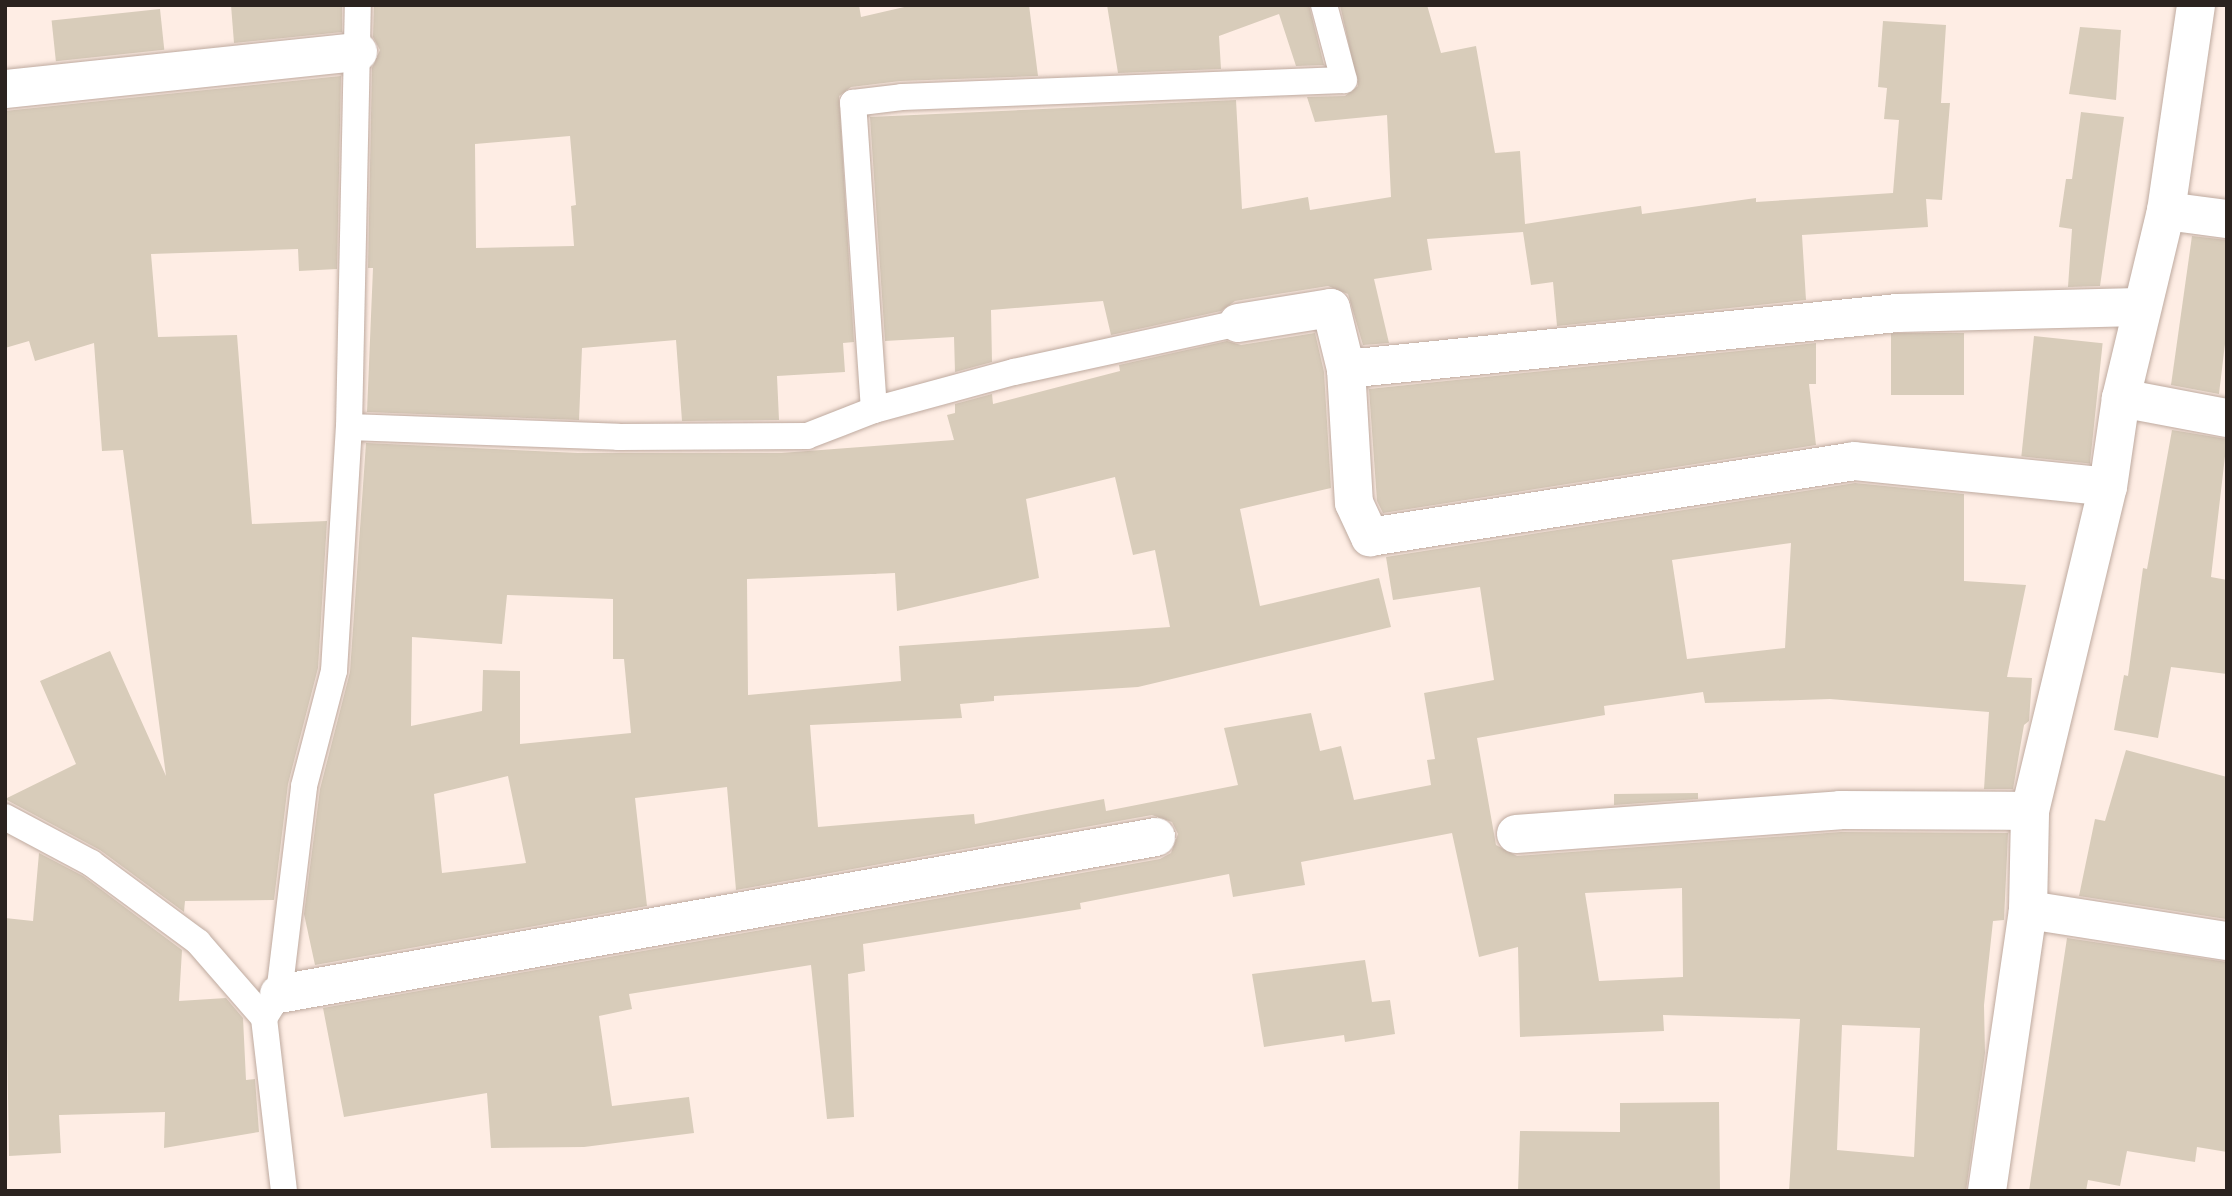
<!DOCTYPE html>
<style>
body{margin:0}
#map{position:relative;width:2232px;height:1196px;overflow:hidden;background:#feede4;font-family:"Alegreya Sans",sans-serif}
div>[style]{position:absolute}
.building>*{inset:0;background:#d8ccba;transform-origin:0 0}
.roads{filter:drop-shadow(0 0 2px #beaa9f) drop-shadow(0 0 2px #beaa9f)}
.lane>*{height:26px;margin:-13px;padding:0 13px;transform-origin:13px;border-radius:13px;background:#fff}
.street>*{height:38px;margin:-19px;padding:0 19px;transform-origin:19px;border-radius:19px;background:#fff}
span{translate:-50% -50%;white-space:nowrap;text-align:center;line-height:1.15;-webkit-text-stroke:7px #fff;paint-order:stroke}
.frame{position:absolute;inset:0;border:7px solid #2b231f;pointer-events:none}
</style>
<div id="map">
<div class="building">
<div style="clip-path:polygon(231px 5px,342px 5px,342px 32px,234px 43px)"></div>
<div style="clip-path:polygon(evenodd,374px 5px,859px 5px,861px 17px,913px 5px,1029px 5px,1038px 76px,900px 81px,851px 87px,839px 96px,854px 342px,843px 343px,845px 372px,777px 376px,779px 420px,682px 421px,676px 340px,582px 348px,579px 420px,367px 412px,373px 268px,368px 268px,372px 68px,380px 50px,373px 37px,374px 5px,570px 136px,576px 205px,571px 206px,574px 246px,476px 248px,475px 144px,570px 136px)"></div>
<div style="clip-path:polygon(1107px 5px,1309px 5px,1324px 65px,1296px 66px,1279px 14px,1219px 36px,1221px 69px,1118px 73px)"></div>
<div style="clip-path:polygon(1340px 5px,1427px 5px,1441px 53px,1476px 46px,1495px 153px,1520px 151px,1525px 224px,1641px 206px,1642px 214px,1756px 198px,1756px 202px,1893px 193px,1899px 120px,1884px 119px,1887px 88px,1878px 87px,1883px 21px,1946px 25px,1941px 103px,1950px 103px,1942px 200px,1926px 199px,1928px 227px,1802px 235px,1806px 300px,1557px 326px,1553px 282px,1531px 285px,1523px 232px,1427px 239px,1432px 270px,1374px 279px,1389px 343px,1363px 345px,1348px 294px,1328px 286px,1235px 301px,1221px 311px,1111px 335px,1103px 301px,991px 310px,992px 362px,955px 372px,954px 337px,885px 341px,870px 117px,1236px 100px,1242px 209px,1308px 197px,1310px 210px,1391px 197px,1387px 115px,1315px 122px,1307px 97px,1345px 96px,1358px 86px)"></div>
<div style="left:160px;top:9px;width:41px;height:109px;rotate:84deg"></div>
<div style="clip-path:polygon(2080px 27px,2121px 30px,2116px 100px,2069px 94px)"></div>
<div style="clip-path:polygon(341px 76px,337px 269px,299px 271px,298px 249px,151px 254px,158px 337px,237px 335px,252px 524px,327px 521px,318px 668px,288px 784px,274px 900px,185px 901px,184px 912px,100px 850px,5px 799px,76px 764px,40px 681px,110px 651px,166px 776px,123px 450px,102px 451px,94px 343px,35px 361px,29px 341px,5px 348px,5px 111px)"></div>
<div style="clip-path:polygon(2081px 112px,2124px 117px,2100px 286px,2068px 287px,2072px 229px,2059px 227px,2066px 179px,2072px 179px)"></div>
<div style="clip-path:polygon(2192px 236px,2227px 240px,2227px 327px,2219px 394px,2171px 385px)"></div>
<div style="clip-path:polygon(evenodd,1315px 333px,1324px 372px,1331px 488px,1240px 509px,1260px 606px,1379px 578px,1391px 627px,1138px 687px,994px 696px,994px 701px,960px 704px,962px 718px,810px 725px,818px 827px,974px 814px,975px 824px,1104px 799px,1106px 811px,1238px 785px,1224px 728px,1311px 713px,1320px 751px,1341px 746px,1354px 800px,1431px 785px,1427px 760px,1435px 759px,1424px 693px,1494px 680px,1480px 587px,1393px 600px,1386px 557px,1855px 483px,1964px 494px,1964px 581px,2026px 585px,2007px 677px,2032px 678px,2029px 721px,2024px 725px,2013px 789px,1984px 789px,1989px 712px,1830px 699px,1705px 703px,1703px 692px,1604px 706px,1605px 715px,1477px 738px,1496px 845px,1517px 856px,1841px 832px,2008px 833px,2004px 920px,1993px 921px,1984px 1005px,1985px 1053px,1966px 1191px,1789px 1191px,1800px 1019px,1663px 1015px,1664px 1031px,1520px 1037px,1518px 947px,1479px 957px,1452px 833px,1301px 862px,1305px 885px,1233px 897px,1229px 874px,1080px 903px,1081px 909px,863px 944px,865px 971px,848px 974px,854px 1117px,827px 1119px,811px 965px,629px 994px,632px 1009px,599px 1016px,612px 1106px,689px 1097px,694px 1133px,584px 1147px,491px 1148px,487px 1093px,344px 1117px,323px 1008px,1160px 859px,1171px 853px,1178px 834px,1172px 822px,1152px 815px,736px 890px,727px 787px,635px 798px,647px 906px,315px 965px,304px 914px,320px 789px,350px 672px,366px 443px,578px 453px,781px 453px,954px 440px,947px 415px,955px 413px,955px 404px,992px 394px,993px 404px,1120px 371px,1119px 365px,1227px 341px,1241px 345px,1315px 333px,1115px 477px,1133px 555px,1155px 550px,1170px 627px,899px 646px,901px 681px,748px 695px,747px 579px,895px 573px,897px 611px,1039px 578px,1026px 499px,1115px 477px,1315px 333px,1791px 543px,1785px 648px,1687px 659px,1672px 560px,1791px 543px,1315px 333px,507px 595px,613px 599px,613px 659px,624px 659px,631px 733px,520px 744px,520px 671px,483px 670px,482px 711px,411px 726px,412px 637px,502px 644px,507px 595px,1315px 333px,508px 776px,526px 863px,442px 873px,434px 794px,508px 776px,1315px 333px,1682px 888px,1683px 977px,1599px 981px,1585px 893px,1682px 888px,1315px 333px,1842px 1025px,1920px 1028px,1914px 1157px,1837px 1150px,1842px 1025px)"></div>
<div style="left:1964px;top:333px;width:62px;height:73px;rotate:90deg"></div>
<div style="left:2034px;top:336px;width:69px;height:121px;rotate:6deg"></div>
<div style="clip-path:polygon(1816px 343px,1816px 384px,1809px 384px,1816px 445px,1383px 513px,1377px 501px,1369px 389px)"></div>
<div style="clip-path:polygon(2172px 430px,2227px 439px,2211px 577px,2227px 580px,2227px 674px,2171px 667px,2158px 738px,2114px 730px,2124px 675px,2128px 676px,2143px 568px,2147px 569px)"></div>
<div style="clip-path:polygon(2126px 750px,2227px 777px,2226px 919px,2079px 896px,2095px 819px,2105px 821px)"></div>
<div style="clip-path:polygon(1698px 793px,1698px 799px,1614px 805px,1614px 794px)"></div>
<div style="clip-path:polygon(39px 853px,83px 876px,182px 950px,179px 1001px,226px 998px,243px 1018px,246px 1080px,255px 1079px,259px 1132px,164px 1148px,165px 1112px,59px 1115px,61px 1153px,9px 1156px,5px 918px,33px 921px)"></div>
<div style="clip-path:polygon(2067px 938px,2227px 962px,2227px 1152px,2197px 1147px,2195px 1162px,2127px 1151px,2120px 1186px,2088px 1180px,2086px 1191px,2029px 1191px)"></div>
<div style="clip-path:polygon(1365px 960px,1372px 1002px,1390px 1000px,1395px 1034px,1345px 1042px,1344px 1035px,1264px 1047px,1252px 974px)"></div>
<div style="clip-path:polygon(1719px 1102px,1720px 1191px,1518px 1191px,1520px 1131px,1620px 1132px,1620px 1103px)"></div>
</div>
<div class="roads">
<div class="lane">
<div style="left:874px;top:410px;width:308px;rotate:-93.9deg"></div>
<div style="left:853px;top:103px;width:49px;rotate:-7deg"></div>
<div style="left:902px;top:97px;width:442px;rotate:-2.2deg"></div>
<div style="left:1344px;top:80px;width:78px;rotate:-104.9deg"></div>
<div style="left:349px;top:427px;width:269px;rotate:2.1deg"></div>
<div style="left:618px;top:437px;width:189px;rotate:-0.3deg"></div>
<div style="left:807px;top:436px;width:72px;rotate:-21.2deg"></div>
<div style="left:874px;top:410px;width:145px;rotate:-15.2deg"></div>
<div style="left:1014px;top:372px;width:229px;rotate:-12.3deg"></div>
<div style="left:5px;top:817px;width:98px;rotate:28.1deg"></div>
<div style="left:91px;top:863px;width:133px;rotate:36.4deg"></div>
<div style="left:198px;top:942px;width:101px;rotate:49deg"></div>
<div style="left:284px;top:1191px;width:174px;rotate:-96.6deg"></div>
<div style="left:264px;top:1018px;width:28px;rotate:-58deg"></div>
<div style="left:279px;top:994px;width:209px;rotate:-83.1deg"></div>
<div style="left:304px;top:786px;width:119px;rotate:-75.4deg"></div>
<div style="left:334px;top:671px;width:244px;rotate:-86.5deg"></div>
<div style="left:349px;top:427px;width:422px;rotate:-88.8deg"></div>
</div>
<div class="street">
<div style="left:5px;top:89px;width:355px;rotate:-6deg"></div>
<div style="left:2166px;top:211px;width:62px;rotate:7.5deg"></div>
<div style="left:1238px;top:323px;width:94px;rotate:-9.2deg"></div>
<div style="left:1331px;top:308px;width:63px;rotate:76.2deg"></div>
<div style="left:1346px;top:369px;width:134px;rotate:86.6deg"></div>
<div style="left:1354px;top:503px;width:38px;rotate:65deg"></div>
<div style="left:1370px;top:537px;width:490px;rotate:-8.9deg"></div>
<div style="left:1854px;top:461px;width:255px;rotate:5.8deg"></div>
<div style="left:1346px;top:369px;width:554px;rotate:-5.8deg"></div>
<div style="left:1897px;top:313px;width:243px;rotate:-1.4deg"></div>
<div style="left:2121px;top:398px;width:108px;rotate:10.7deg"></div>
<div style="left:1516px;top:834px;width:325px;rotate:-4.2deg"></div>
<div style="left:1840px;top:810px;width:190px;rotate:0.3deg"></div>
<div style="left:2028px;top:910px;width:201px;rotate:8.9deg"></div>
<div style="left:279px;top:994px;width:891px;rotate:-10.15deg"></div>
<div style="left:1987px;top:1191px;width:284px;rotate:-81.7deg"></div>
<div style="left:2028px;top:910px;width:99px;rotate:-88.8deg"></div>
<div style="left:2030px;top:811px;width:333px;rotate:-76.5deg"></div>
<div style="left:2108px;top:487px;width:90px;rotate:-81.7deg"></div>
<div style="left:2121px;top:398px;width:192px;rotate:-76.5deg"></div>
<div style="left:2166px;top:211px;width:208px;rotate:-81.7deg"></div>
</div>
</div>
<div class="frame"></div>
</div>
